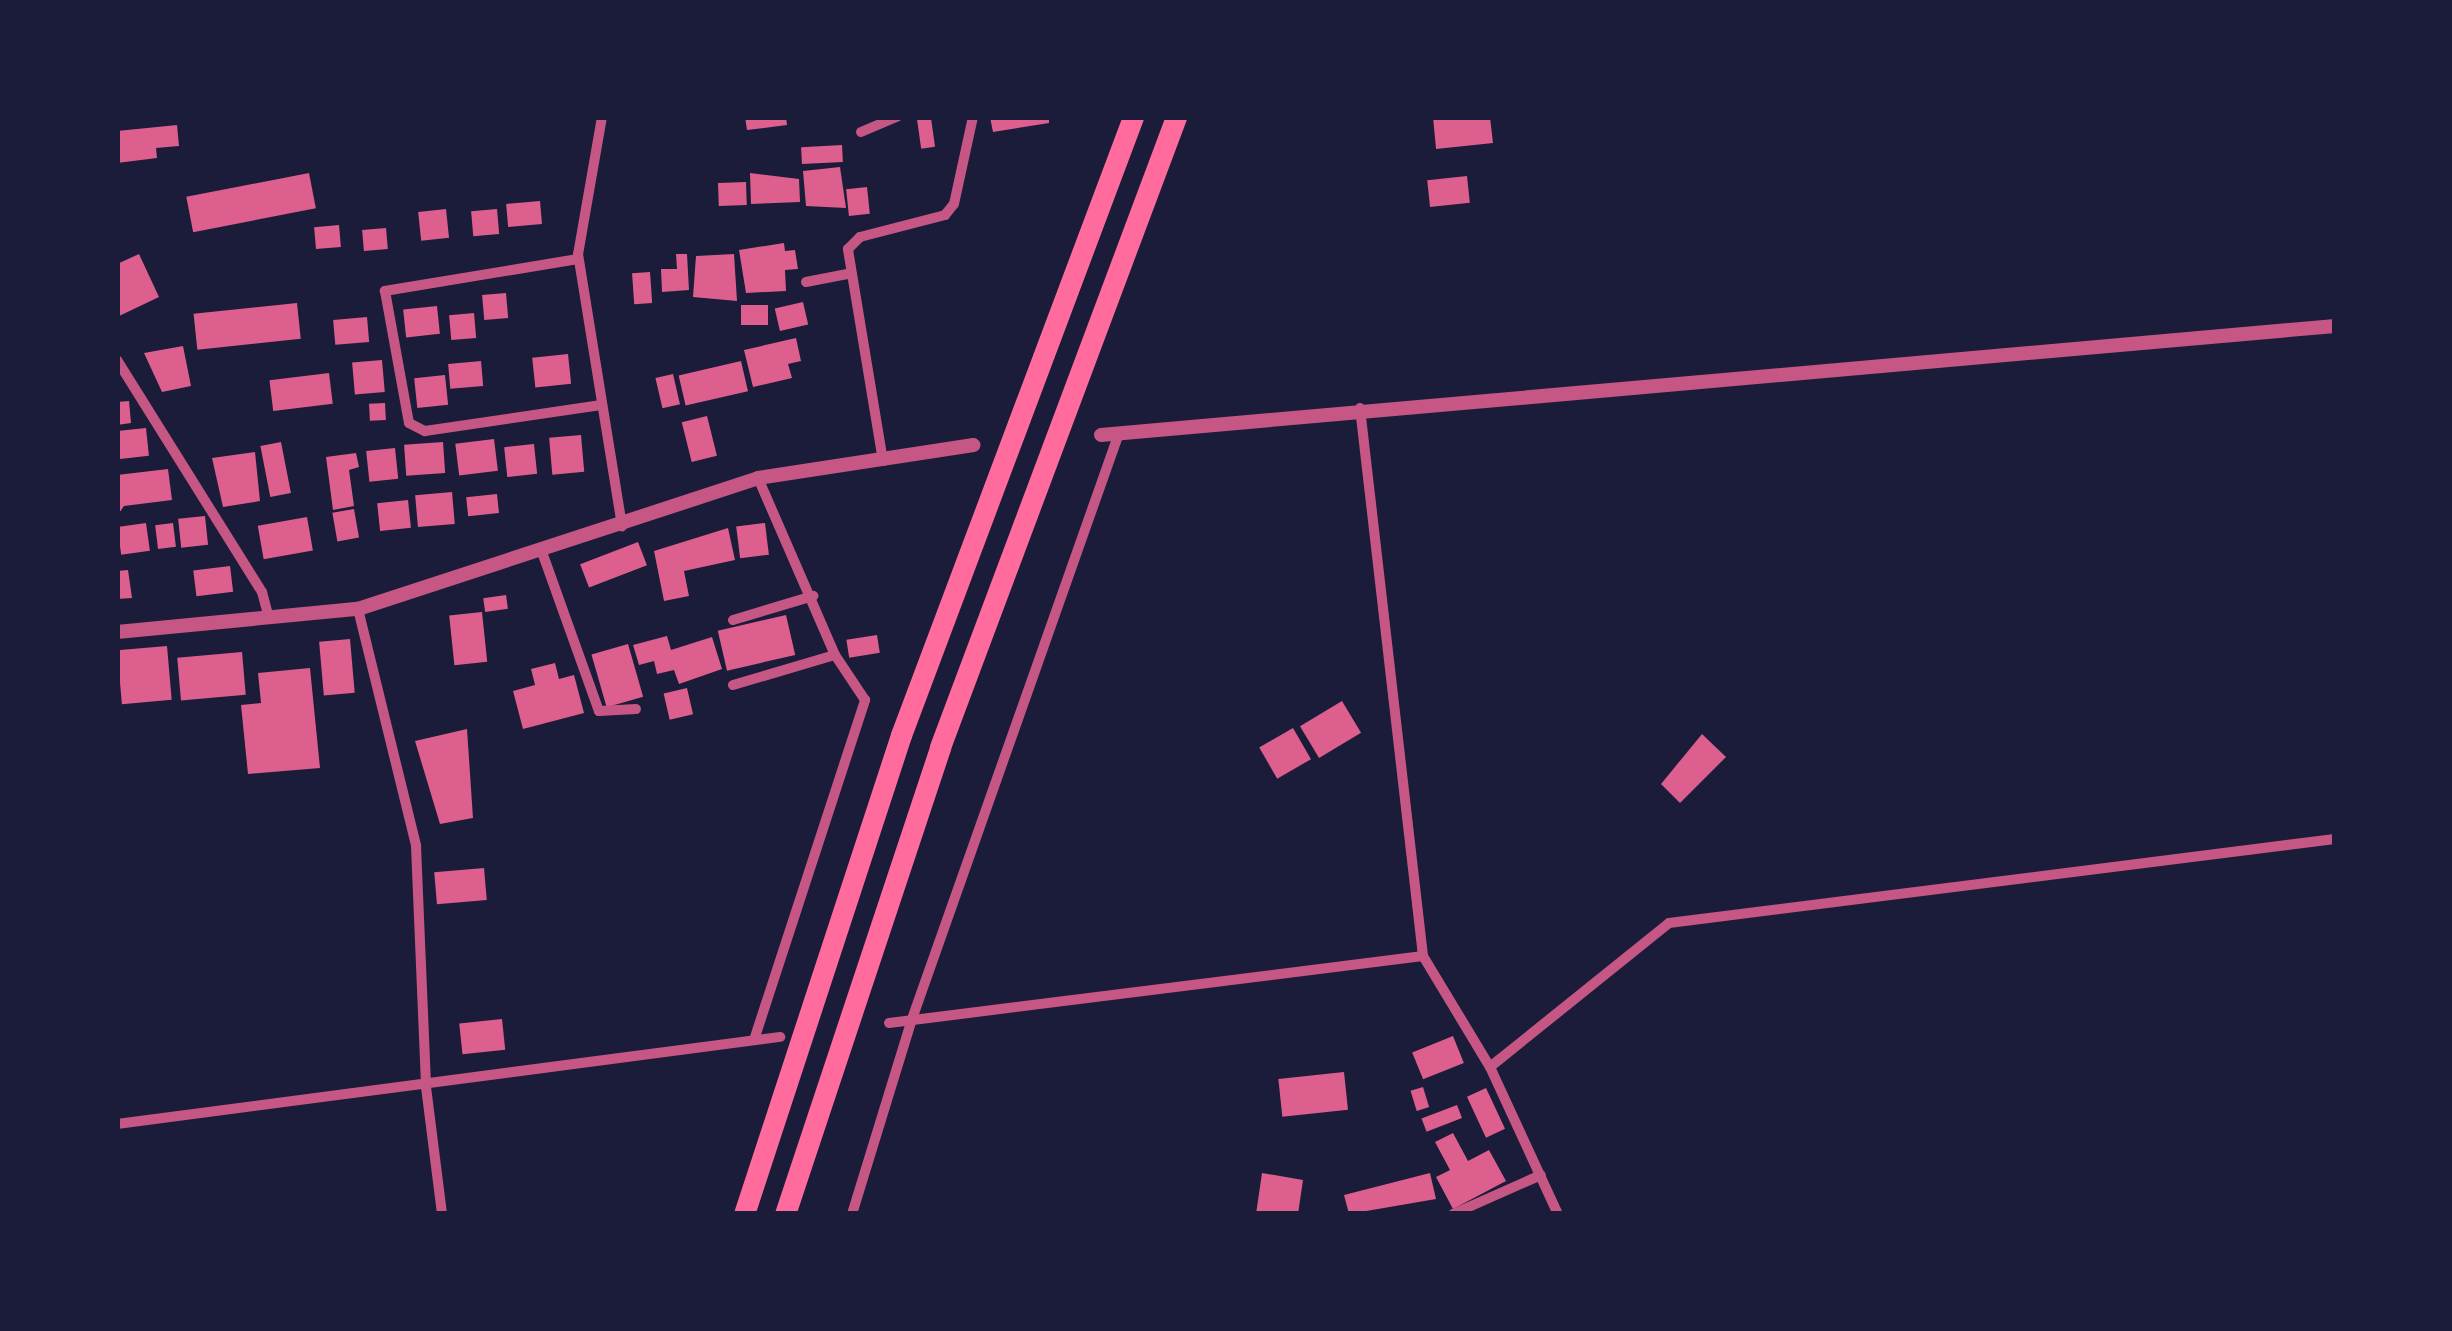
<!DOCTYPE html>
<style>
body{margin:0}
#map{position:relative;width:2452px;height:1331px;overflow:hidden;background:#1b1b3a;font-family:Georgia,serif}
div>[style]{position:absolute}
.building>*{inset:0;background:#dd5f8e;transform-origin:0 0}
.minor>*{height:10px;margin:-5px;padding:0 5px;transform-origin:5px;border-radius:5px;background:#c65784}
.tertiary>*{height:14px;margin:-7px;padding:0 7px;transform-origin:7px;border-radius:7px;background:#c65784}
.motorway>*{height:21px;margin:-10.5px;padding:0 10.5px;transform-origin:10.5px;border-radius:10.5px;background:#ff6b9d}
span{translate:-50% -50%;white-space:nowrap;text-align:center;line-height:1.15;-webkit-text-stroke:9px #1b1b3a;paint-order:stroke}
.frame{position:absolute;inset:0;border:120px solid #1b1b3a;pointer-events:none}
</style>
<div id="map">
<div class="building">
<div style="clip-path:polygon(745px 117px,786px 117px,787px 125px,747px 130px)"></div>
<div style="clip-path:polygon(990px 117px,1049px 117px,1049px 123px,993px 132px)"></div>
<div style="clip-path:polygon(1433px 117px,1490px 117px,1493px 143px,1436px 149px)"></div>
<div style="left:931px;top:118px;width:29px;height:14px;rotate:82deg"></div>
<div style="clip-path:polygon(177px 125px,179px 146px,156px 148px,157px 158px,117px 163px,117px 131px)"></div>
<div style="left:842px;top:145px;width:17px;height:41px;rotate:87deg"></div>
<div style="clip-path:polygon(840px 167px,846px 208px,806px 206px,803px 171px)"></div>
<div style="left:309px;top:173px;width:36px;height:125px;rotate:79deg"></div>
<div style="clip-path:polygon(750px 173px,799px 179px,800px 202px,751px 204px)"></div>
<div style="left:1467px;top:176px;width:27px;height:40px;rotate:84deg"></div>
<div style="left:746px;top:182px;width:23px;height:28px;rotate:88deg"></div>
<div style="left:867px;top:187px;width:27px;height:21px;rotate:84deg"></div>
<div style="left:540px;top:201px;width:23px;height:34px;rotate:85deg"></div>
<div style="left:446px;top:209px;width:29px;height:28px;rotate:84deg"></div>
<div style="left:497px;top:209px;width:25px;height:26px;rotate:85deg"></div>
<div style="left:339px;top:225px;width:22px;height:25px;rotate:85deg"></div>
<div style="left:386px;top:228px;width:21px;height:24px;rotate:85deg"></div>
<div style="clip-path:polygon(784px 243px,785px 251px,795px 250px,798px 269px,785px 270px,786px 291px,746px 293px,739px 250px)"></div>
<div style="clip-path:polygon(139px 254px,159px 297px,117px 317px,117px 264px)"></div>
<div style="clip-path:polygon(676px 254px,687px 254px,689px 290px,662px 292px,661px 269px,677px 269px)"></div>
<div style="clip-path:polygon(734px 254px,737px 301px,693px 297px,696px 256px)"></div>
<div style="left:650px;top:272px;width:31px;height:18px;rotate:86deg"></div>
<div style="left:506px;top:293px;width:25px;height:24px;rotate:85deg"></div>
<div style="left:803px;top:302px;width:23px;height:29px;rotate:77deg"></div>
<div style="left:297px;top:303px;width:36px;height:104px;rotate:84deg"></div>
<div style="left:768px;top:305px;width:20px;height:27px;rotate:90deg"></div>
<div style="left:437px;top:306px;width:28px;height:34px;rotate:84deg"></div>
<div style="left:474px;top:313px;width:25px;height:25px;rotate:85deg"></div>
<div style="left:367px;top:317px;width:25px;height:34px;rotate:85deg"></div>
<div style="clip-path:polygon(796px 338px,801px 361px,788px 364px,792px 378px,753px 387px,744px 350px)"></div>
<div style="clip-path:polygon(183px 346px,191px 386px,162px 392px,144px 353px)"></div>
<div style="left:568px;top:354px;width:30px;height:36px;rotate:84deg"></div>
<div style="left:382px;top:360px;width:32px;height:30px;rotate:85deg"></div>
<div style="left:481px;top:361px;width:25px;height:33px;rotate:85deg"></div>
<div style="left:741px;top:361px;width:31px;height:64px;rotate:77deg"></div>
<div style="left:329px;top:373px;width:31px;height:60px;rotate:83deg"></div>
<div style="left:673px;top:374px;width:31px;height:18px;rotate:77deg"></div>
<div style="left:445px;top:375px;width:30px;height:31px;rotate:84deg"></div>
<div style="clip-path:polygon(129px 401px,131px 423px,117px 425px,117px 402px)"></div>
<div style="left:385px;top:403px;width:17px;height:16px;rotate:87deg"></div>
<div style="left:707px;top:416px;width:41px;height:26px;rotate:76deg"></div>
<div style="left:146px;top:428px;width:28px;height:29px;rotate:84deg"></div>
<div style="left:581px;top:435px;width:37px;height:32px;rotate:85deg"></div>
<div style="left:494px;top:439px;width:32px;height:39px;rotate:83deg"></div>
<div style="left:281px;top:442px;width:52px;height:21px;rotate:79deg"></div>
<div style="left:443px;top:442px;width:31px;height:39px;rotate:86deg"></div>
<div style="left:534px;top:444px;width:30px;height:30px;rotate:84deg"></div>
<div style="left:395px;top:448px;width:31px;height:29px;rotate:84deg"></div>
<div style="clip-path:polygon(255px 452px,260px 501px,223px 507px,212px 458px)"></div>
<div style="clip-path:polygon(356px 453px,359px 467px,349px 470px,354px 506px,333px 510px,326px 457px)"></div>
<div style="clip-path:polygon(168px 469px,172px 500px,124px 506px,117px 516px,117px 475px)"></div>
<div style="left:452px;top:492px;width:32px;height:37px;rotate:85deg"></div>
<div style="left:497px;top:494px;width:19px;height:31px;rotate:84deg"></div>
<div style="left:408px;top:500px;width:28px;height:31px;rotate:84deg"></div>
<div style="left:354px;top:509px;width:29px;height:22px;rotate:80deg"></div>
<div style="left:205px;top:516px;width:29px;height:27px;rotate:84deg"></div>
<div style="left:307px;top:517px;width:34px;height:50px;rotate:80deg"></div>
<div style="left:146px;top:523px;width:28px;height:29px;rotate:82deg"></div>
<div style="left:173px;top:523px;width:24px;height:18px;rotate:83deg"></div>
<div style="left:765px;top:523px;width:32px;height:29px;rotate:83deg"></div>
<div style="clip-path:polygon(728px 528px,735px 560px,684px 571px,689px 596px,664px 601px,654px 551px)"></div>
<div style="left:638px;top:542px;width:25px;height:62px;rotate:69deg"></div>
<div style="left:230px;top:566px;width:26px;height:37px;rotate:83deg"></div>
<div style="clip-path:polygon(128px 570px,132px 598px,117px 599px,117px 571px)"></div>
<div style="left:506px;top:595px;width:14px;height:23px;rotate:82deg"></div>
<div style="left:482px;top:612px;width:50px;height:33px;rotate:84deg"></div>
<div style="left:786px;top:615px;width:41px;height:70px;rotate:77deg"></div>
<div style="left:877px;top:635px;width:18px;height:31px;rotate:81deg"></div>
<div style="clip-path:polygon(667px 636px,671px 650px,712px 637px,722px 669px,679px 684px,674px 670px,657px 674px,654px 661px,639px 665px,633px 645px)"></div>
<div style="left:350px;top:639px;width:54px;height:31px;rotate:85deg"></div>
<div style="left:628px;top:644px;width:55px;height:38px;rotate:74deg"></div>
<div style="left:167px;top:646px;width:54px;height:50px;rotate:85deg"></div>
<div style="left:242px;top:652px;width:43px;height:65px;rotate:85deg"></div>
<div style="clip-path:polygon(555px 663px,559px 679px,574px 675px,584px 713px,523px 729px,513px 691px,535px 685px,531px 669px)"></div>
<div style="clip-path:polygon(310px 668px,320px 768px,248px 774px,241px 705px,261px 703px,258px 673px)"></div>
<div style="left:687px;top:688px;width:27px;height:24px;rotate:77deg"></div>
<div style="left:1342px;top:701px;width:37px;height:49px;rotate:59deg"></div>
<div style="left:1293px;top:728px;width:36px;height:39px;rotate:60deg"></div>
<div style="clip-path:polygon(467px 729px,473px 818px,440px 824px,415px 741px)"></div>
<div style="clip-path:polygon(1702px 734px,1726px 757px,1680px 803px,1661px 784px)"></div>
<div style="left:484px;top:868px;width:32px;height:50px;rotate:85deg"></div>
<div style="left:502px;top:1019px;width:31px;height:43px;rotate:84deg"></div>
<div style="left:1453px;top:1036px;width:29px;height:44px;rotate:68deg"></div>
<div style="left:1344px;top:1072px;width:38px;height:66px;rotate:84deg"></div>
<div style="left:1423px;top:1087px;width:21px;height:13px;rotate:73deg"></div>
<div style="left:1486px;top:1088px;width:45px;height:21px;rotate:65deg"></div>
<div style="left:1457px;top:1105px;width:14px;height:38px;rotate:69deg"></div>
<div style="clip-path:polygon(1453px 1133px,1468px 1161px,1489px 1150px,1506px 1181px,1453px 1209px,1436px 1177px,1450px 1170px,1435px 1142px)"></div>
<div style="clip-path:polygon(1262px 1173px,1303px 1180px,1298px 1214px,1256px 1214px)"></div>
<div style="clip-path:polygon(1430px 1173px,1436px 1199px,1349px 1214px,1344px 1195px)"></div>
</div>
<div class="minor">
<div style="left:602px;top:117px;width:139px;rotate:99.9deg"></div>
<div style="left:578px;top:254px;width:276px;rotate:80.8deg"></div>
<div style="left:861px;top:132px;width:39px;rotate:-23deg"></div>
<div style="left:578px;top:259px;width:196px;rotate:170.6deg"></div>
<div style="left:385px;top:291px;width:134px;rotate:79.7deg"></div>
<div style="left:409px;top:423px;width:18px;rotate:27deg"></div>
<div style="left:425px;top:431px;width:178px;rotate:-8.4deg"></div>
<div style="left:806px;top:282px;width:42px;rotate:-11deg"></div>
<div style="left:117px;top:360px;width:274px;rotate:58deg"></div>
<div style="left:262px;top:592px;width:24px;rotate:75deg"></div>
<div style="left:1360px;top:408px;width:552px;rotate:83.44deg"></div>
<div style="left:1423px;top:956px;width:130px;rotate:58.9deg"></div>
<div style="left:1490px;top:1067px;width:162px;rotate:65.2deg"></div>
<div style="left:883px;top:461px;width:215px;rotate:-99.4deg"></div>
<div style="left:848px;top:249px;width:17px;rotate:-45deg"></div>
<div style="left:860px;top:237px;width:88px;rotate:-14.5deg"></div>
<div style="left:945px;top:215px;width:14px;rotate:-51deg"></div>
<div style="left:954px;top:204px;width:89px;rotate:-77.7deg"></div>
<div style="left:542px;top:552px;width:169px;rotate:70.3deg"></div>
<div style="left:599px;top:711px;width:37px;rotate:-3deg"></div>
<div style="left:358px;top:609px;width:244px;rotate:76.2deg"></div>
<div style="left:416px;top:846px;width:241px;rotate:87.6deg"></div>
<div style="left:426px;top:1087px;width:128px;rotate:82.8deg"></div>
<div style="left:733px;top:620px;width:84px;rotate:-16.7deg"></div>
<div style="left:733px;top:685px;width:106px;rotate:-16.4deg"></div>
<div style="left:889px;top:1023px;width:538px;rotate:-7.15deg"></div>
<div style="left:754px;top:1040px;width:358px;rotate:-71.9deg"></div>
<div style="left:865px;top:700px;width:54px;rotate:-123.7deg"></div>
<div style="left:835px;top:655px;width:193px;rotate:-113.5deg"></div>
<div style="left:1490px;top:1067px;width:230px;rotate:-38.8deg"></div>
<div style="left:1669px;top:923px;width:671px;rotate:-7.19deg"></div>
<div style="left:117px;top:1124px;width:669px;rotate:-7.48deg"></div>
<div style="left:852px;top:1214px;width:204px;rotate:-72.9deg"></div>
<div style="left:912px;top:1019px;width:621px;rotate:-70.54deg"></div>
<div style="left:1453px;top:1214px;width:96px;rotate:-23.9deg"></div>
</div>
<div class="tertiary">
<div style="left:1101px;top:435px;width:1239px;rotate:-5.05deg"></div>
<div style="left:117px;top:632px;width:242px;rotate:-5.5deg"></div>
<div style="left:358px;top:609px;width:421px;rotate:-18.1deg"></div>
<div style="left:758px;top:478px;width:218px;rotate:-8.7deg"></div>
</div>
<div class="motorway">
<div style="left:744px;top:1214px;width:504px;rotate:-71.85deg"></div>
<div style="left:901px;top:735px;width:660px;rotate:-69.42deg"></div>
<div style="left:785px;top:1214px;width:492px;rotate:-71.6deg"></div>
<div style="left:940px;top:747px;width:673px;rotate:-69.46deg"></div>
</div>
<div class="frame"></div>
</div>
